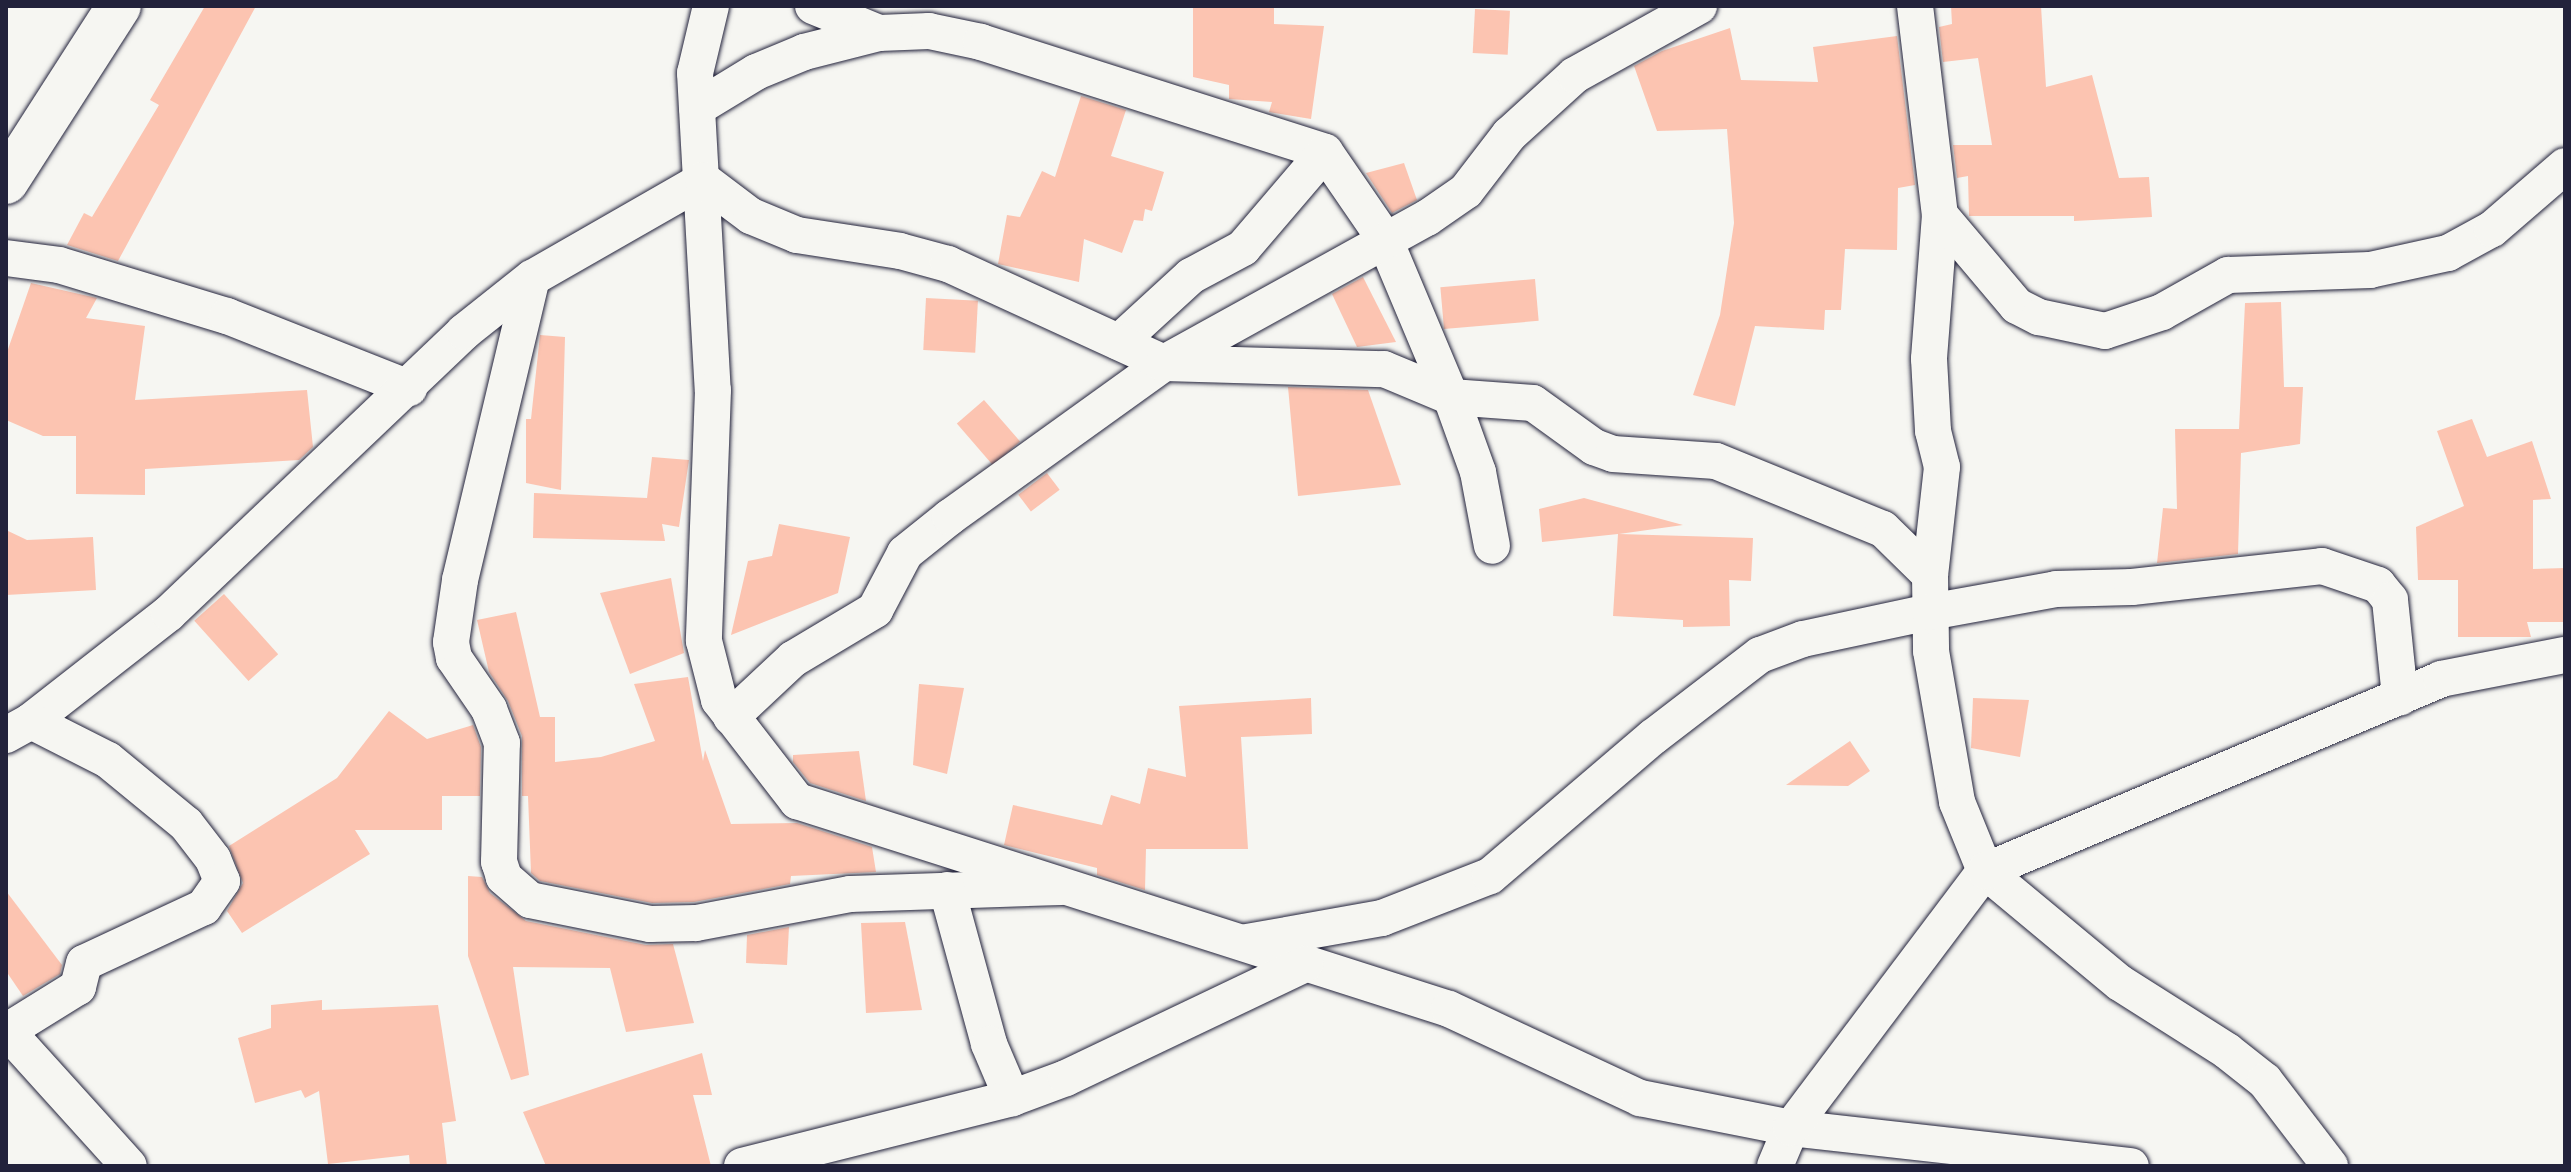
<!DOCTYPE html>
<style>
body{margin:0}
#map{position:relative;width:2571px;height:1172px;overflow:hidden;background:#f6f6f2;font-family:Sriracha,sans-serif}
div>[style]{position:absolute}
.building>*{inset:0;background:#fcc4b1;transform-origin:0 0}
.roads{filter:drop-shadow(0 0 2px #22223b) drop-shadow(0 0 2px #22223b)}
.street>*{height:36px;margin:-18px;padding:0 18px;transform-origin:18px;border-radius:18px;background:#f6f6f2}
.secondary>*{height:44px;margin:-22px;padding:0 22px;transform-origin:22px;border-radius:22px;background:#f6f6f2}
span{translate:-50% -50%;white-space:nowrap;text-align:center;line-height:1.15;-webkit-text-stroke:8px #f6f6f2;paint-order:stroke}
.frame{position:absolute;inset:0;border:8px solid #22223b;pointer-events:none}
</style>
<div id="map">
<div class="building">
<div style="clip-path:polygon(205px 6px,256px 6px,118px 261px,67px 245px,84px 213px,92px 217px,159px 105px,150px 100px)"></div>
<div style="clip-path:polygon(1193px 6px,1274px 6px,1274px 24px,1324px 26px,1311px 119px,1269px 112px,1272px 102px,1229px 99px,1229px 85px,1193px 77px)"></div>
<div style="clip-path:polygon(1951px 6px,2041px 6px,2046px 87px,2092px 75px,2119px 178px,2149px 177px,2152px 217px,2074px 221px,2074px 216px,1969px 216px,1968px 176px,1957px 178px,1953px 145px,1992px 145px,1978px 58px,1943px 62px,1939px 27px,1952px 24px)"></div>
<div style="left:1475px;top:9px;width:35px;height:44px;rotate:3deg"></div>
<div style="clip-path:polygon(1730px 28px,1741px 80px,1818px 82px,1813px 47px,1897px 36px,1915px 185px,1898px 188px,1897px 250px,1845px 249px,1841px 310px,1825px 310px,1824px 330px,1755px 326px,1735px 406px,1693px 395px,1720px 315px,1734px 223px,1727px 129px,1657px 131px,1634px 66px,1662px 51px)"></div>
<div style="clip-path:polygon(1081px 96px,1126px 110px,1111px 156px,1164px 172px,1152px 211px,1145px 209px,1143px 221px,1134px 220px,1122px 253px,1084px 239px,1079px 282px,998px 264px,1007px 215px,1020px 217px,1042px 171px,1055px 177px)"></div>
<div style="clip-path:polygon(1404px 163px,1417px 200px,1392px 213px,1366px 173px)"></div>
<div style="clip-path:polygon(1363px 277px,1396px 342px,1357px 347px,1332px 294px)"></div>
<div style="left:1535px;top:279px;width:42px;height:95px;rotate:85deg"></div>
<div style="clip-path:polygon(31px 283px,97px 298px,86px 318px,145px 326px,135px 400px,307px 390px,313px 447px,299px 460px,145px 469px,145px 495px,76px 494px,76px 436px,43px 436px,6px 420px,6px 355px)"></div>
<div style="left:926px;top:298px;width:52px;height:52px;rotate:3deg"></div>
<div style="clip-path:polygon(2281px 302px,2284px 387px,2303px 387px,2300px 444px,2241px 453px,2238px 554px,2157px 563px,2163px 508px,2177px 509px,2175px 429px,2239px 429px,2245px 303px)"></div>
<div style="clip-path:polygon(540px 335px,565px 337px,561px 490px,526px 483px,526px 419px,531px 419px)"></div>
<div style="clip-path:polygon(1288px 387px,1368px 390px,1401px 485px,1298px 496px)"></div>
<div style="left:984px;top:400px;width:55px;height:36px;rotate:49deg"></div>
<div style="clip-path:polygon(2472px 419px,2487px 457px,2532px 441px,2551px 499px,2533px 500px,2533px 569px,2565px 568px,2565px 622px,2527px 622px,2531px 637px,2458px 637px,2458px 580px,2418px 580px,2416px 527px,2464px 506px,2437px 431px)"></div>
<div style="clip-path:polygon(652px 457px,689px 460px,679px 527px,662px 524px,665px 541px,533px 538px,534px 493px,647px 498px)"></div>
<div style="left:1047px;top:473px;width:21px;height:36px;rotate:53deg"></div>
<div style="clip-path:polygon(1584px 498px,1683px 525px,1619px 534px,1753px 538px,1751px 581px,1729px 580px,1730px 626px,1683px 627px,1683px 620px,1613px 616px,1618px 534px,1542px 542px,1539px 509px)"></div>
<div style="clip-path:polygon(779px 524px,850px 537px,838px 593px,731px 635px,748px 561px,772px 556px)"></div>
<div style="clip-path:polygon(6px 530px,27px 540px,93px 537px,96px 590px,6px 595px)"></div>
<div style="clip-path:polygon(671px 578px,684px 653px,630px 674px,600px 593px)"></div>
<div style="left:224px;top:594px;width:81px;height:40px;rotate:48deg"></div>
<div style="clip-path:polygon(516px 612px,540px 717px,555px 717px,555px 762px,601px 757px,655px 741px,634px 684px,688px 677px,703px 761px,705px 750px,731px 824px,797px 823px,872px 847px,876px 872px,791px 876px,790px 884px,694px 902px,652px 903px,540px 881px,531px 873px,528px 796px,522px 796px,522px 736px,508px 701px,489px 672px,477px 620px)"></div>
<div style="clip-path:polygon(919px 684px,964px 688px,947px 774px,913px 765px)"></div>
<div style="clip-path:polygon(1311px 698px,1312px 734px,1241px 737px,1248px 849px,1146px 849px,1145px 890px,1097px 875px,1097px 868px,1004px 845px,1013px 805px,1102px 825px,1111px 795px,1140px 804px,1148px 768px,1186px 777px,1179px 706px)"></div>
<div style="clip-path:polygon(1973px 698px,2029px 700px,2020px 757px,1971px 748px)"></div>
<div style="clip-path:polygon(389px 711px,427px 739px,473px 725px,481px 747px,480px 796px,442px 796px,442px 830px,355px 830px,370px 854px,242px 933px,227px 911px,243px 883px,229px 846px,337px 778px)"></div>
<div style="clip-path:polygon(1850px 741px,1870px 771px,1848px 786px,1786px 785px)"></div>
<div style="clip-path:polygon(859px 751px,866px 801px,810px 783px,793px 762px,793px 755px)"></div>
<div style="clip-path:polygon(468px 876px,482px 877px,490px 893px,526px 921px,646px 945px,673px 944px,694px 1023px,626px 1032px,610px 968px,513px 967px,529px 1075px,511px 1080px,468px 956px)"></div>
<div style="clip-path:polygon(6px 891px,62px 965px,60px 974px,23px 996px,6px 971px)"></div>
<div style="clip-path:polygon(905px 922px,922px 1010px,866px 1013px,861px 923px)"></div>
<div style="clip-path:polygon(789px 927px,787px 965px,746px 963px,747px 935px)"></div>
<div style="clip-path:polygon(322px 1000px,322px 1010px,438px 1005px,456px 1121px,442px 1123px,447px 1166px,410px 1166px,409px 1155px,328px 1164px,319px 1091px,305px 1098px,301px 1090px,255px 1103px,238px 1038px,271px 1028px,271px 1005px)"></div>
<div style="clip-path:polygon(702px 1053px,712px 1095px,693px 1095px,711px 1166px,546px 1166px,523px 1112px)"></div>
</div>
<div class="roads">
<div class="street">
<div style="left:711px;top:6px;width:69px;rotate:103.4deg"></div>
<div style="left:695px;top:73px;width:318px;rotate:86.8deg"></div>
<div style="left:713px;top:390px;width:251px;rotate:92.1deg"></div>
<div style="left:704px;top:641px;width:61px;rotate:75.7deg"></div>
<div style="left:719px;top:700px;width:128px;rotate:52.3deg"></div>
<div style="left:797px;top:801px;width:684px;rotate:17.69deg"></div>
<div style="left:1449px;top:1009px;width:211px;rotate:25deg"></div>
<div style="left:1640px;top:1098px;width:154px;rotate:11.2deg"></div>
<div style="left:1791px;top:1128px;width:342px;rotate:6.4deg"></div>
<div style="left:813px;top:6px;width:71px;rotate:22.2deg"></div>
<div style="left:879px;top:33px;width:50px;rotate:-2.3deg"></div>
<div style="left:929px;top:31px;width:53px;rotate:11.9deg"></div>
<div style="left:981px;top:42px;width:361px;rotate:17.7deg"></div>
<div style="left:1915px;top:6px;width:210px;rotate:83.2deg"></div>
<div style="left:1940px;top:215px;width:144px;rotate:94.4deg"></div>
<div style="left:1929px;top:359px;width:72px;rotate:86.8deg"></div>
<div style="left:1933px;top:431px;width:37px;rotate:76deg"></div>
<div style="left:1942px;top:467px;width:109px;rotate:96.3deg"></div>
<div style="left:1930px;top:575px;width:76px;rotate:89.2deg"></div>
<div style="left:1931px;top:651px;width:153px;rotate:80.2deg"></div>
<div style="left:1957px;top:802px;width:74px;rotate:67.9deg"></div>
<div style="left:1985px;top:871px;width:175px;rotate:39.7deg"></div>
<div style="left:2120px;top:983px;width:127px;rotate:32.4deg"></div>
<div style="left:2227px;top:1051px;width:48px;rotate:38.3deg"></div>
<div style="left:2265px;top:1081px;width:107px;rotate:52.6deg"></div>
<div style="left:697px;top:108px;width:69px;rotate:-31.4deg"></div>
<div style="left:756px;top:72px;width:52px;rotate:-22.6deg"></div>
<div style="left:804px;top:52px;width:77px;rotate:-14.2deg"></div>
<div style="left:1940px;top:215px;width:119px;rotate:49.8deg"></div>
<div style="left:2017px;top:306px;width:25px;rotate:27deg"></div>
<div style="left:2039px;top:317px;width:67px;rotate:12deg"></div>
<div style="left:2105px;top:331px;width:60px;rotate:-18.4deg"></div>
<div style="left:2162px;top:312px;width:76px;rotate:-29.3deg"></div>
<div style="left:2228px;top:275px;width:142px;rotate:-2deg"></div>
<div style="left:2370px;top:270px;width:80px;rotate:-12.3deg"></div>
<div style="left:2448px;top:253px;width:50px;rotate:-28.6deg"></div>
<div style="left:2492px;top:229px;width:96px;rotate:-40.8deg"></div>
<div style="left:6px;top:258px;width:53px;rotate:7.5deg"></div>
<div style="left:59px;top:265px;width:176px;rotate:16.9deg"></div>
<div style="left:227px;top:316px;width:196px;rotate:21.6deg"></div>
<div style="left:1119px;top:342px;width:98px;rotate:-42.5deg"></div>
<div style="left:1191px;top:276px;width:59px;rotate:-28.3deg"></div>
<div style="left:1243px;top:248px;width:126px;rotate:-49.5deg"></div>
<div style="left:1325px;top:152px;width:104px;rotate:55.5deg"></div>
<div style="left:1384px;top:238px;width:173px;rotate:67.2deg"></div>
<div style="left:1451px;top:397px;width:80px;rotate:70.2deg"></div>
<div style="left:1478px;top:472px;width:75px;rotate:79.3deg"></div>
<div style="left:731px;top:717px;width:85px;rotate:-43.1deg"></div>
<div style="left:793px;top:659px;width:96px;rotate:-30.9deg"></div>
<div style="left:875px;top:610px;width:64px;rotate:-62.2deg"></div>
<div style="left:905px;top:553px;width:58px;rotate:-38.7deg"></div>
<div style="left:950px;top:517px;width:264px;rotate:-35.7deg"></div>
<div style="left:1164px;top:363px;width:300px;rotate:-28.9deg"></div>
<div style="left:1427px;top:218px;width:47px;rotate:-34.7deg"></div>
<div style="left:1466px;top:191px;width:71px;rotate:-52.5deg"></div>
<div style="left:1509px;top:135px;width:89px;rotate:-42.3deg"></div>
<div style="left:1575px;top:75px;width:142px;rotate:-29.1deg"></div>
<div style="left:31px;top:721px;width:175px;rotate:-38deg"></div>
<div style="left:169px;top:613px;width:407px;rotate:-43.6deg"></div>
<div style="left:464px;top:332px;width:87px;rotate:-38.5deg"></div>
<div style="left:6px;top:735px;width:29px;rotate:-29deg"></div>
<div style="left:31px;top:721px;width:86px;rotate:26.9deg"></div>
<div style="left:108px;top:760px;width:101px;rotate:39.4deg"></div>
<div style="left:186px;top:824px;width:44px;rotate:52.4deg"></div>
<div style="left:213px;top:859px;width:24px;rotate:68deg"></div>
<div style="left:222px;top:881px;width:32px;rotate:125deg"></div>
<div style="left:204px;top:907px;width:132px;rotate:155deg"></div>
<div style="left:84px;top:963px;width:25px;rotate:104deg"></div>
<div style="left:78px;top:987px;width:84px;rotate:148.2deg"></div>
<div style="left:1061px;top:887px;width:211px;rotate:178.1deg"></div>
<div style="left:850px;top:894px;width:157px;rotate:169.3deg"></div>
<div style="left:696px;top:923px;width:46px;rotate:178.8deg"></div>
<div style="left:650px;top:924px;width:122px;rotate:-168.7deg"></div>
<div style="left:530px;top:900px;width:35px;rotate:-139deg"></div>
<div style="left:504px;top:877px;width:16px;rotate:-108deg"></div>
<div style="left:499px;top:862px;width:119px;rotate:-88.6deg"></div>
<div style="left:502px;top:743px;width:36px;rotate:-111deg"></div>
<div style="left:489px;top:709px;width:62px;rotate:-124.5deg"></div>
<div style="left:454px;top:658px;width:16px;rotate:-101deg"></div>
<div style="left:451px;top:642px;width:63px;rotate:-81.7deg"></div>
<div style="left:460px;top:580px;width:310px;rotate:-76.6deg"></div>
<div style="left:532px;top:278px;width:197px;rotate:-29.8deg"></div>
<div style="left:703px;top:180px;width:60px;rotate:36.9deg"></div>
<div style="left:751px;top:216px;width:50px;rotate:22.4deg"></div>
<div style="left:797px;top:235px;width:104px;rotate:8.8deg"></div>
<div style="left:900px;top:251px;width:50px;rotate:15.2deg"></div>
<div style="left:948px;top:264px;width:238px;rotate:24.6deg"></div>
<div style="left:1164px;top:363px;width:220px;rotate:1.6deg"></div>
<div style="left:1384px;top:369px;width:73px;rotate:22.7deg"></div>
<div style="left:1451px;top:397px;width:82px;rotate:4.2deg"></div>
<div style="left:1533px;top:403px;width:75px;rotate:35.8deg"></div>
<div style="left:1594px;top:447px;width:20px;rotate:20deg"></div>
<div style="left:1613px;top:454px;width:103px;rotate:3.9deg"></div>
<div style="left:1716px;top:461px;width:180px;rotate:22.2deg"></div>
<div style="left:1883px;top:529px;width:66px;rotate:44.4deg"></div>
<div style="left:947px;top:890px;width:160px;rotate:74.7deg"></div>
<div style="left:989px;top:1044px;width:59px;rotate:66.9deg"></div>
<div style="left:1247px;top:942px;width:137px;rotate:-10.1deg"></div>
<div style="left:1382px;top:918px;width:116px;rotate:-21.3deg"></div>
<div style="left:1490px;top:876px;width:214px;rotate:-40.5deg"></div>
<div style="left:1653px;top:737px;width:135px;rotate:-37.5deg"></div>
<div style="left:1760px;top:655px;width:46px;rotate:-20.4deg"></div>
<div style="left:1803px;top:639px;width:130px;rotate:-12deg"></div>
<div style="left:1930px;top:612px;width:128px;rotate:-10.3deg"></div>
<div style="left:2056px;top:589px;width:76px;rotate:-1.5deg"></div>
<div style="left:2132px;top:587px;width:191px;rotate:-6.3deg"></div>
<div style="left:2322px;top:566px;width:59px;rotate:18.7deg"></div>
<div style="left:2378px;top:585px;width:19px;rotate:51deg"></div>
<div style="left:2390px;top:600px;width:98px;rotate:84.1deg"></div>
<div style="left:6px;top:1030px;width:183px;rotate:47.9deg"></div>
<div style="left:742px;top:1166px;width:278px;rotate:-14.1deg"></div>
<div style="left:1012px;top:1098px;width:58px;rotate:-20.3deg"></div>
<div style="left:1066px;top:1078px;width:265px;rotate:-25.5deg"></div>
<div style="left:1775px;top:1166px;width:41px;rotate:-67.2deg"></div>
<div style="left:1791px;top:1128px;width:322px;rotate:-53deg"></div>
<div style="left:1985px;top:871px;width:495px;rotate:-22.8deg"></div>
<div style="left:2441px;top:679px;width:126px;rotate:-11deg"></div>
</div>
<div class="secondary">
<div style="left:6px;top:182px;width:209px;rotate:-57.3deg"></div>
</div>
</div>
<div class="frame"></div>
</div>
